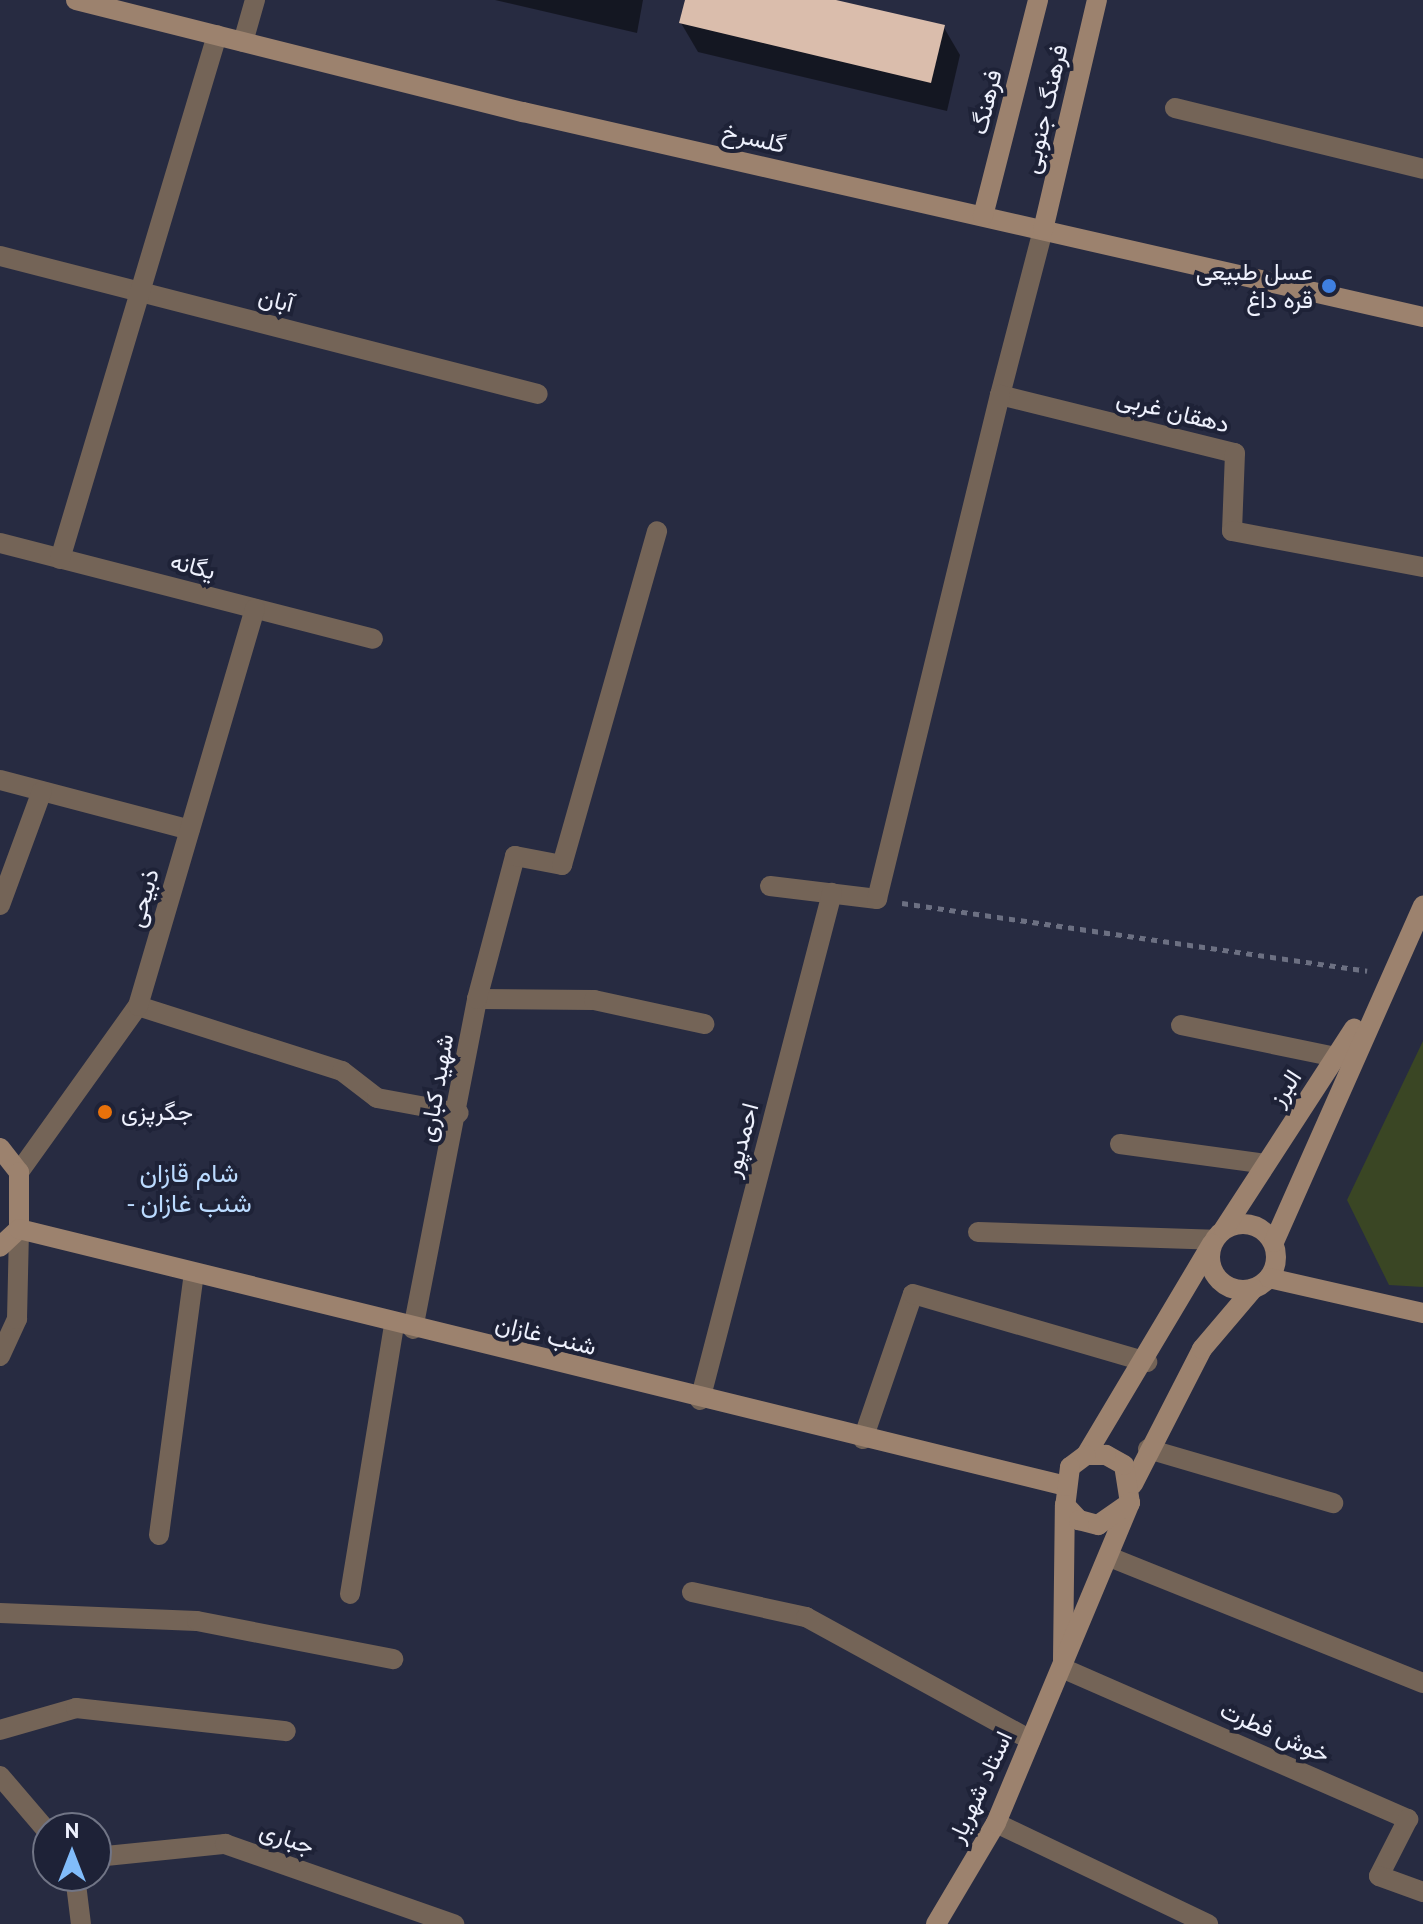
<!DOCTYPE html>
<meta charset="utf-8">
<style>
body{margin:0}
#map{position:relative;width:1423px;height:1924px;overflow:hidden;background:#272b41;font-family:"PT Sans",Vazirmatn,sans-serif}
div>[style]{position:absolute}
.green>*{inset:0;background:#3a4624}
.shadow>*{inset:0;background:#0007}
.building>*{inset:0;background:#dabdac}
.path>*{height:5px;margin-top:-2.5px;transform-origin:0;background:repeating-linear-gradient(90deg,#6c7082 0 6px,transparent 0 12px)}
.lane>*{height:20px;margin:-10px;padding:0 10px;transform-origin:10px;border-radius:10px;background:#746457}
.street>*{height:20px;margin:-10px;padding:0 10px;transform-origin:10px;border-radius:10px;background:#746457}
.secondary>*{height:20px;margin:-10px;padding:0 10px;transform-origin:10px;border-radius:10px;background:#9c826e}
.secondary>.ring{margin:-10px;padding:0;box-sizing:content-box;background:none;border:20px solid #9c826e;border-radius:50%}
.dots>*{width:22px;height:22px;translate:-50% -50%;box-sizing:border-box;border:4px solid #1e2237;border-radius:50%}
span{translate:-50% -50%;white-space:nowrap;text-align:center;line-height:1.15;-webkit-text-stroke:8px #1e2237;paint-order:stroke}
.street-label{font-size:24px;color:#eef1fd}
.poi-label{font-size:24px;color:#eef1fd}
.right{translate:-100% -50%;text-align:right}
.left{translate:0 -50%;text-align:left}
.neighbourhood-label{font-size:26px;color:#bbdbff}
.north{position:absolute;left:32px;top:1812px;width:80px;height:80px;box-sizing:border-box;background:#1e2237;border:2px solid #717586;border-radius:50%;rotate:0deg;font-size:22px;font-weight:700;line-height:32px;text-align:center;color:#eef1fd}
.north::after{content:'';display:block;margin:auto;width:28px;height:36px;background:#81bcfa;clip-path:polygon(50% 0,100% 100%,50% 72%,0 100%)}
</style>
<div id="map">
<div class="green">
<div style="clip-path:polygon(1423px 1041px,1423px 1287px,1389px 1285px,1347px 1200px)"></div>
</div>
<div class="shadow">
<div style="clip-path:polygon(495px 0,643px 0,637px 33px)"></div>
<div style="clip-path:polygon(687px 0,827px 0,943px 26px,960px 55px,947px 111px,698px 52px,681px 23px)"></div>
</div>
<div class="building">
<div style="clip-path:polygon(685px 0,836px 0,945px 25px,931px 83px,679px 23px)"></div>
</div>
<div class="path">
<div style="left:902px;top:903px;width:470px;rotate:8.3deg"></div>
</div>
<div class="lane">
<div style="left:243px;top:42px;width:44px;rotate:-74.1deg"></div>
<div style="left:770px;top:886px;width:108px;rotate:6.9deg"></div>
<div style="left:1148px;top:1449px;width:193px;rotate:16.3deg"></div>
<div style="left:692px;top:1592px;width:117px;rotate:12.4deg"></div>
<div style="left:806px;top:1617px;width:256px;rotate:28.7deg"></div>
<div style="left:996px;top:1823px;width:235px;rotate:25.5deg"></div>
</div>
<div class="street">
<div style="left:1175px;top:108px;width:255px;rotate:13.8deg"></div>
<div style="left:1043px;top:230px;width:171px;rotate:104.6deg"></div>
<div style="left:1000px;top:395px;width:242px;rotate:13.9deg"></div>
<div style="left:1235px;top:453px;width:78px;rotate:92.2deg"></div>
<div style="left:1232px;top:531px;width:194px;rotate:10.7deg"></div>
<div style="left:0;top:256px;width:555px;rotate:14.39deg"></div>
<div style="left:0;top:543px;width:385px;rotate:14.4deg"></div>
<div style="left:60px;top:559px;width:547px;rotate:-73.32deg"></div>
<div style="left:0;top:780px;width:196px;rotate:14.7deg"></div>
<div style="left:877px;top:899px;width:519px;rotate:-76.29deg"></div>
<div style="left:0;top:905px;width:121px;rotate:-69.8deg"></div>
<div style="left:477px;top:999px;width:117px;rotate:0.5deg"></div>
<div style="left:594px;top:1000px;width:113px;rotate:12.3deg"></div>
<div style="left:138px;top:1006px;width:214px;rotate:17.7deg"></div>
<div style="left:342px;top:1071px;width:44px;rotate:37.6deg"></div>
<div style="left:377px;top:1098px;width:83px;rotate:10.4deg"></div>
<div style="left:1181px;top:1025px;width:158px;rotate:11.7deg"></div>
<div style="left:1120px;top:1144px;width:147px;rotate:7.8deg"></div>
<div style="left:19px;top:1172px;width:204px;rotate:-54.4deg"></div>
<div style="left:138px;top:1006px;width:414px;rotate:-73.6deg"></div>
<div style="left:978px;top:1232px;width:236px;rotate:1.9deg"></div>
<div style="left:413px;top:1329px;width:336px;rotate:-79deg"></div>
<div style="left:477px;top:999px;width:148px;rotate:-75.1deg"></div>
<div style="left:515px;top:856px;width:48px;rotate:10.8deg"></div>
<div style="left:562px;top:865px;width:347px;rotate:-74.1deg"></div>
<div style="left:0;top:1356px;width:41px;rotate:-65.3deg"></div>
<div style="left:17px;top:1319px;width:90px;rotate:-88.7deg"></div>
<div style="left:700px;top:1400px;width:524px;rotate:-75.41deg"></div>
<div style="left:863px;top:1439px;width:153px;rotate:-71deg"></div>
<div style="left:913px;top:1294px;width:244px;rotate:16.2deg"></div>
<div style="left:159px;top:1535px;width:264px;rotate:-82.4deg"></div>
<div style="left:1112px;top:1558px;width:335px;rotate:21.9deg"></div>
<div style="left:350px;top:1594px;width:274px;rotate:-80.7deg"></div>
<div style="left:0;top:1613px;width:197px;rotate:2.3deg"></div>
<div style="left:197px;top:1621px;width:200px;rotate:11deg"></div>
<div style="left:1062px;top:1668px;width:378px;rotate:23.6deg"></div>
<div style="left:1408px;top:1819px;width:64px;rotate:117deg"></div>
<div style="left:1379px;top:1876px;width:47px;rotate:20deg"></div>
<div style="left:0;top:1730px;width:79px;rotate:-16.1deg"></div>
<div style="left:76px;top:1708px;width:211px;rotate:6.3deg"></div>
<div style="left:0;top:1776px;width:74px;rotate:49.4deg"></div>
<div style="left:96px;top:1857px;width:130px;rotate:-5.8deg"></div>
<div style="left:225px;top:1844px;width:243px;rotate:19.3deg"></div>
<div style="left:75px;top:1876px;width:48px;rotate:82.9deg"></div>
</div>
<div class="secondary">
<div style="left:76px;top:0;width:461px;rotate:14.1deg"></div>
<div style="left:523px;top:112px;width:923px;rotate:12.83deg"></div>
<div style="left:983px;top:216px;width:223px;rotate:-75.7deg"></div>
<div style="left:1043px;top:230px;width:236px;rotate:-76.8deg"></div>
<div style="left:0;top:1148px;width:31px;rotate:52deg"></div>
<div style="left:19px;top:1172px;width:57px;rotate:90deg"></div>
<div style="left:19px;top:1229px;width:26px;rotate:137deg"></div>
<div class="ring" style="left:1210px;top:1224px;width:46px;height:46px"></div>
<div style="left:19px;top:1229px;width:1074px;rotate:13.79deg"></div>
<div style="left:1224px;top:1229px;width:239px;rotate:-57deg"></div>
<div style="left:1274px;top:1242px;width:368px;rotate:-66.1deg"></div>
<div style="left:1269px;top:1278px;width:158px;rotate:12.8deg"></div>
<div style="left:1086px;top:1455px;width:246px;rotate:-59.2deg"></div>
<div style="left:1133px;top:1484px;width:152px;rotate:-62.9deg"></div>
<div style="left:1202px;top:1349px;width:79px;rotate:-49.6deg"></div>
<div style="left:1063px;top:1660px;width:155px;rotate:-89.3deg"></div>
<div style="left:936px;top:1924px;width:117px;rotate:-59.3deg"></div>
<div style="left:996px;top:1823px;width:347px;rotate:-67.3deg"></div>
<div style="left:1130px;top:1503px;width:38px;rotate:-99deg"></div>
<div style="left:1124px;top:1465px;width:21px;rotate:-151deg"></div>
<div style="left:1106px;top:1455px;width:20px;rotate:180deg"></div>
<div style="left:1086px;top:1455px;width:20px;rotate:143deg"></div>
<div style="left:1070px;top:1467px;width:38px;rotate:97deg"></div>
<div style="left:1065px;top:1505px;width:21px;rotate:47deg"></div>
<div style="left:1079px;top:1520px;width:20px;rotate:15deg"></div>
<div style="left:1098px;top:1525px;width:39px;rotate:-35deg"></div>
</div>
<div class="dots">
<div style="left:1329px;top:286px;background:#3f7fe0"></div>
<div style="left:105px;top:1112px;background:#e8710a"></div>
</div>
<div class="street-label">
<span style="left:986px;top:102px;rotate:-76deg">فرهنگ</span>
<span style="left:1045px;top:109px;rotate:-77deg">فرهنگ جنوبی</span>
<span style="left:754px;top:138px;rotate:13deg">گلسرخ</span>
<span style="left:276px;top:300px;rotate:14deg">آبان</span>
<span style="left:1173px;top:411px;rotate:14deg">دهقان غربی</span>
<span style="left:193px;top:566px;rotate:15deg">یگانه</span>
<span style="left:143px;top:898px;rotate:-74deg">ذبیحی</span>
<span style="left:436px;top:1088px;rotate:-80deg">شهید کباری</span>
<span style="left:1285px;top:1088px;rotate:-57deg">البرز</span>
<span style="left:741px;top:1140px;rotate:-75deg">احمدپور</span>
<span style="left:546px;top:1335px;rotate:14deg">شنب غازان</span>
<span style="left:1275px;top:1732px;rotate:24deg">خوش فطرت</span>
<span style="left:980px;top:1787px;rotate:-65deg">استاد شهریار</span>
<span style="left:287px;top:1838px;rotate:19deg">جباری</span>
</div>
<div class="poi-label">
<span class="right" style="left:1313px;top:286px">عسل طبیعی<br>قره داغ</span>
<span class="left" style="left:121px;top:1112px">جگرپزی</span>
</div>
<div class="neighbourhood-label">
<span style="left:189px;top:1188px">شام قازان<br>- شنب غازان</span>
</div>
<div class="north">N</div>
</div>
